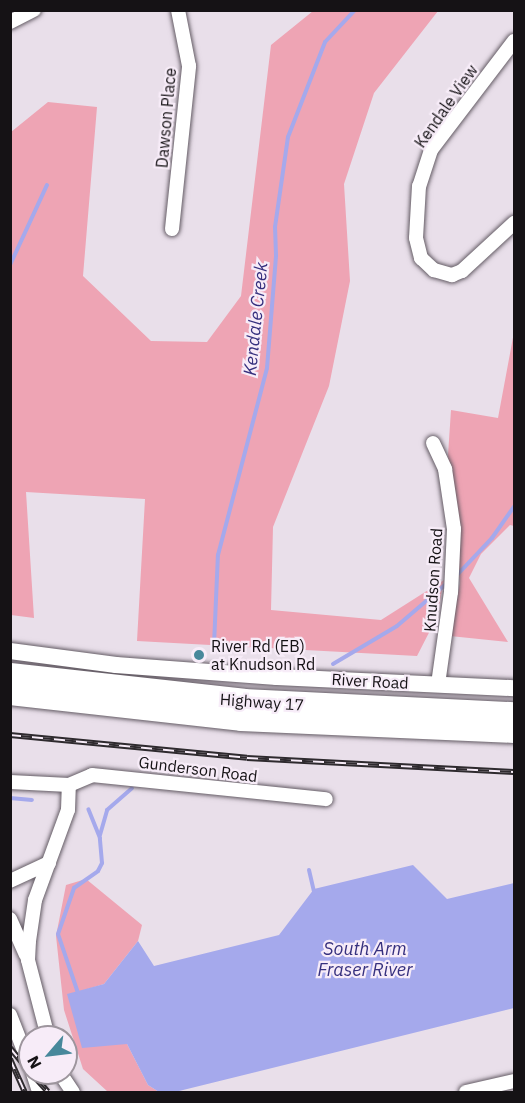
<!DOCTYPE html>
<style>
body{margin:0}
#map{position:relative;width:525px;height:1103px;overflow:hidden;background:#e9dfea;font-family:"IBM Plex Sans",sans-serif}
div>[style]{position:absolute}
.green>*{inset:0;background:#eea4b4}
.water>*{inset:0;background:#a5a9ec}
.stream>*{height:4px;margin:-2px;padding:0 2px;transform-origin:2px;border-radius:2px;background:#a5a9ec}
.roads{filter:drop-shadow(0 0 2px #645c65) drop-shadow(0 0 2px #645c65)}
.minor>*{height:14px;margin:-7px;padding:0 7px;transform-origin:7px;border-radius:7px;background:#fff}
.tertiary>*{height:16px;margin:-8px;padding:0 8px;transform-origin:8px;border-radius:8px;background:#fff}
.motorway>*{height:24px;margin:-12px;padding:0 12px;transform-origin:12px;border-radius:12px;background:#fff}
.rail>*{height:6px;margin-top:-3px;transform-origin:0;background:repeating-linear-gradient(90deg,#f7ecf8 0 11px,#2e2a2e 0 22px);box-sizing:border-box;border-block:2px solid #2e2a2e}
.dots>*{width:16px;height:16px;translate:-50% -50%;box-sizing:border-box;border:3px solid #f7ecf8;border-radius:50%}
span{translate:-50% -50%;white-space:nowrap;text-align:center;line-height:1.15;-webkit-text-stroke:4.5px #f7ecf8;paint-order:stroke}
.street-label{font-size:16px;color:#151215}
.poi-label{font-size:16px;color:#151215}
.left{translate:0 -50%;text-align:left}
.water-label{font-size:18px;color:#36307e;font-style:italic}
.frame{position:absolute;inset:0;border:12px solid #151215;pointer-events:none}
.north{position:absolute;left:18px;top:1025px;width:60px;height:60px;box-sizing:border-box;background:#f7ecf8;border:2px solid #9d959d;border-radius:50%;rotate:242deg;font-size:16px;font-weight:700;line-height:24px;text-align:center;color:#151215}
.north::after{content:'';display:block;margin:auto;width:21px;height:27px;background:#47889b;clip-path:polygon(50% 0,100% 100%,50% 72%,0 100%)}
</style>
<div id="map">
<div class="green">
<div style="clip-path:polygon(313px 11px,438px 11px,374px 93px,344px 184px,350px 281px,329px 386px,273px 527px,271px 610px,381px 620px,444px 580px,437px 617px,417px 656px,137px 641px,145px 499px,26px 492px,34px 618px,11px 615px,11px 132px,48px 102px,97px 107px,83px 276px,151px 341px,207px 342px,241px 296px,271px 45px)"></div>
<div style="clip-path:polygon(514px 332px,514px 526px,510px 525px,481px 554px,469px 578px,508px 642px,450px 636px,460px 583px,448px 455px,451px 410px,498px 418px)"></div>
<div style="clip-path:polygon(86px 879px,142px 925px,138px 941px,104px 984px,68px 995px,127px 1044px,148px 1085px,159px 1092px,108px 1092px,83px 1069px,64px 1010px,56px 936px,66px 885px)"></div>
</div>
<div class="water">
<div style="clip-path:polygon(413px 865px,447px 899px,514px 883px,514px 1008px,175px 1092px,159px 1092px,148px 1085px,127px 1044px,82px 1048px,67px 994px,104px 984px,138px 941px,154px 966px,279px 935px,314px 889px)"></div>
</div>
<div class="stream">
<div style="left:10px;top:265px;width:88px;rotate:-65.2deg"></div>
<div style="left:458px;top:574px;width:50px;rotate:-46.6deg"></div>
<div style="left:492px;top:538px;width:38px;rotate:-55deg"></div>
<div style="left:214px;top:645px;width:90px;rotate:-87.5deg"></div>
<div style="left:218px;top:555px;width:193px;rotate:-75.3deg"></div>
<div style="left:267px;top:368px;width:113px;rotate:-85.4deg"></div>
<div style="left:276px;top:255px;width:28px;rotate:-92deg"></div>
<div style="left:275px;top:227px;width:91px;rotate:-81.8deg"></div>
<div style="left:288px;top:137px;width:102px;rotate:-68.7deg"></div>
<div style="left:325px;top:42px;width:44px;rotate:-46.8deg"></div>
<div style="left:333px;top:664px;width:74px;rotate:-30.7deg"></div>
<div style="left:397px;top:626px;width:63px;rotate:-40.5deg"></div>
<div style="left:10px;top:798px;width:22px;rotate:5deg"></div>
<div style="left:100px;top:835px;width:26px;rotate:-74deg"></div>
<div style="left:107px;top:810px;width:33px;rotate:-41deg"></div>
<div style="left:309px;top:870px;width:23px;rotate:77deg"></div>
<div style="left:78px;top:993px;width:62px;rotate:-108.7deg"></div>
<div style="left:58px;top:934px;width:49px;rotate:-70.8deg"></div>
<div style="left:74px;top:888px;width:29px;rotate:-35deg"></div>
<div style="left:98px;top:871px;width:9px;rotate:-63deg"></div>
<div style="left:102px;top:863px;width:25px;rotate:-95deg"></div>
<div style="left:100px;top:838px;width:31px;rotate:-112deg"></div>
</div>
<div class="roads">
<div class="minor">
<div style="left:10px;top:22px;width:27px;rotate:-27deg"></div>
<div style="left:514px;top:41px;width:137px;rotate:127.3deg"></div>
<div style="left:431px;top:150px;width:38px;rotate:108deg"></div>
<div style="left:419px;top:186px;width:52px;rotate:93.3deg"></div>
<div style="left:416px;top:238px;width:21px;rotate:76deg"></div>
<div style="left:421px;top:258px;width:18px;rotate:43deg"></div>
<div style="left:434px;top:270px;width:19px;rotate:16deg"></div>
<div style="left:452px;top:275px;width:11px;rotate:-22deg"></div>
<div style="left:462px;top:271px;width:71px;rotate:-42.7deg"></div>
<div style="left:172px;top:229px;width:164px;rotate:-84deg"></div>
<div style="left:189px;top:66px;width:57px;rotate:-101.1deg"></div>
<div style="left:433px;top:443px;width:29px;rotate:65deg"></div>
<div style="left:445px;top:469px;width:61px;rotate:81.5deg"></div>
<div style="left:454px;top:529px;width:63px;rotate:92.7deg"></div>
<div style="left:451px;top:592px;width:94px;rotate:98deg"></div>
<div style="left:10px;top:782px;width:59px;rotate:2.9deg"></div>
<div style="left:69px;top:785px;width:25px;rotate:-23deg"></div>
<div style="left:92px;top:775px;width:235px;rotate:5.9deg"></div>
<div style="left:10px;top:881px;width:43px;rotate:-24.8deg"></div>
<div style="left:10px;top:919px;width:39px;rotate:66deg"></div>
<div style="left:10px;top:1015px;width:55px;rotate:68.6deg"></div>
<div style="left:48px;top:1037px;width:80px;rotate:-104.6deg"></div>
<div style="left:28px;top:960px;width:19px;rotate:-87deg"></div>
<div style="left:29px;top:941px;width:41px;rotate:-81.7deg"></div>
<div style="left:35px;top:900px;width:96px;rotate:-69.9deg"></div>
<div style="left:68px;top:810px;width:25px;rotate:-88deg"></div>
<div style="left:33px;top:1073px;width:20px;rotate:72deg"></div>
<div style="left:60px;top:1073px;width:23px;rotate:56deg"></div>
<div style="left:466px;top:1092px;width:49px;rotate:-12.9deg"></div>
</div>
<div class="tertiary">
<div style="left:10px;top:651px;width:107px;rotate:7.5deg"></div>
<div style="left:116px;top:665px;width:161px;rotate:4.3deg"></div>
<div style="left:277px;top:677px;width:237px;rotate:2.7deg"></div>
</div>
<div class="motorway">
<div style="left:10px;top:675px;width:235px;rotate:6.3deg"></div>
<div style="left:244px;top:701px;width:270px;rotate:2.8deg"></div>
<div style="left:10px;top:693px;width:232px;rotate:6.4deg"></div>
<div style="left:241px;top:719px;width:273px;rotate:2.5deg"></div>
</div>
</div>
<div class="rail">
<div style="left:10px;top:735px;width:238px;rotate:5.5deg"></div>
<div style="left:247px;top:758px;width:267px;rotate:3deg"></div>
<div style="left:10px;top:1048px;width:31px;rotate:50deg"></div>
<div style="left:10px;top:1059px;width:36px;rotate:66deg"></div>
<div style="left:31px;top:1073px;width:25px;rotate:48deg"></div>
</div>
<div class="dots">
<div style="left:199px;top:655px;background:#47889b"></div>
</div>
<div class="street-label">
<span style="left:446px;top:106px;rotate:-55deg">Kendale View</span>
<span style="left:166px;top:118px;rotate:-85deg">Dawson Place</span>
<span style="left:433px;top:580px;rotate:-86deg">Knudson Road</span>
<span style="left:370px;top:681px;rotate:3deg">River Road</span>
<span style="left:262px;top:702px;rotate:4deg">Highway 17</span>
<span style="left:198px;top:769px;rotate:7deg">Gunderson Road</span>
</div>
<div class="poi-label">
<span class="left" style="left:211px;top:655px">River Rd (EB)<br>at Knudson Rd</span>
</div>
<div class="water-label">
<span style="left:256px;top:319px;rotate:-84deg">Kendale Creek</span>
<span style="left:365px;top:960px">South Arm<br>Fraser River</span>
</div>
<div class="frame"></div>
<div class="north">N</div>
</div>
